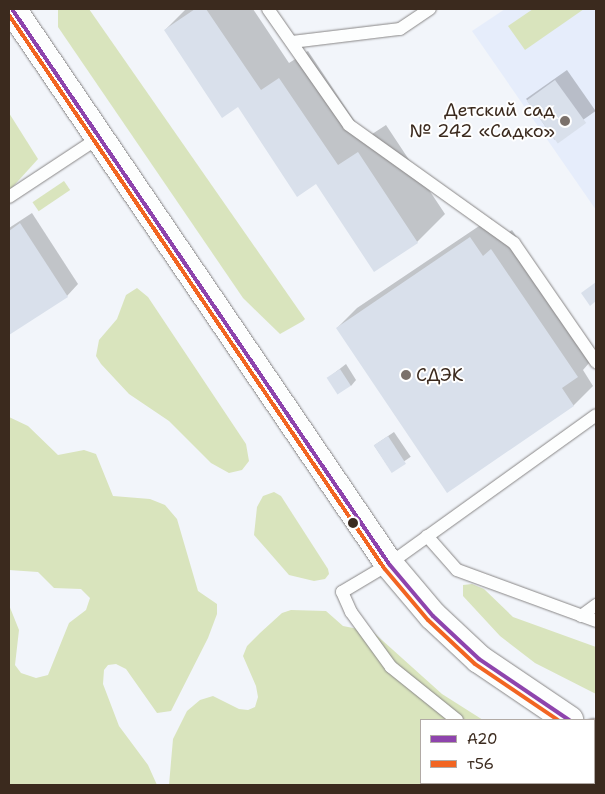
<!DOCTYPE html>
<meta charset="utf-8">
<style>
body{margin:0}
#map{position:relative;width:605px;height:794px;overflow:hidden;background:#f2f5fa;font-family:"Shantell Sans",sans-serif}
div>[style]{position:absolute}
.built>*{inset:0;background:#e6edfb}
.green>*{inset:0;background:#d9e4bd;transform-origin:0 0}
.shadow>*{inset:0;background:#0003;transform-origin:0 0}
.building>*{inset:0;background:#d9e0eb;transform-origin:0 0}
.roads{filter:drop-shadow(0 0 1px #888686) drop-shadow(0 0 1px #888686)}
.lane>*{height:12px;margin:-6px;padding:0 6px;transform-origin:6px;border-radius:6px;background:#fdfefe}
.secondary>*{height:28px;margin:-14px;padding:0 14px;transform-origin:14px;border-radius:14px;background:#fdfefe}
.bus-1>*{height:4px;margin:-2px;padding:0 2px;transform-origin:2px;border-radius:2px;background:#8e44ad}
.bus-2>*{height:4px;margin:-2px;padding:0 2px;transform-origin:2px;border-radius:2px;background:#f26522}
.dots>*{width:14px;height:14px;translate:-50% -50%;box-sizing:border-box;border:2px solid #fff;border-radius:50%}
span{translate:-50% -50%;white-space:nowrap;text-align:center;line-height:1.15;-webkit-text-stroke:4px #fff;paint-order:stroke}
.poi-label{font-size:18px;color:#3b2a1e}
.right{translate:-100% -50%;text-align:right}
.left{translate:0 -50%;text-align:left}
.frame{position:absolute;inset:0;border:10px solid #3b2a1e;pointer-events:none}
.legend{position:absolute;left:420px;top:719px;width:175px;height:65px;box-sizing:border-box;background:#fff;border:1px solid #b1aaa5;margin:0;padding:6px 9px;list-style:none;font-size:15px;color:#3b2a1e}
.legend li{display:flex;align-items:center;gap:10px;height:25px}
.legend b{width:25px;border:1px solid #b1aaa5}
</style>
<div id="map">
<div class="built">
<div style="clip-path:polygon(505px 9px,596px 9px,596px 210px,472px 31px)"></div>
</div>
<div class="green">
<div style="clip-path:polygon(58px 9px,89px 9px,305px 319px,303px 321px,280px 334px,243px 298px,58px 27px)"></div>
<div style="clip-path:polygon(533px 9px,584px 9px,525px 50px,508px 26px)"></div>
<div style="clip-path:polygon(9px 113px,38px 159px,9px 191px)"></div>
<div style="left:64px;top:181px;width:11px;height:38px;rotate:56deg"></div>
<div style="clip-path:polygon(137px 288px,148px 297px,246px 444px,249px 461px,242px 470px,229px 473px,211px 463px,169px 421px,129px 394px,101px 364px,96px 356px,99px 340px,117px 319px,126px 295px)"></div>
<div style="clip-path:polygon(9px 417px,28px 426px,58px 455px,84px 450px,96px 454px,113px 496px,150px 499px,165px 505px,177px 519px,198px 591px,217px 604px,217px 614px,208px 638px,171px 711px,157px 713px,126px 669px,116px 664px,108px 665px,104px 670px,103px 684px,119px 726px,148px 765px,157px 785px,9px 785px,9px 605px,19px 630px,15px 665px,21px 673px,36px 678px,48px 675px,69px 623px,86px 610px,90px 598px,81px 589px,54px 588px,38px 572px,9px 570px)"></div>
<div style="clip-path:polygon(274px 492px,281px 496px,328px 569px,329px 574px,325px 579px,314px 581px,289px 575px,254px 535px,257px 507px,263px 496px)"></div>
<div style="clip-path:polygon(472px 584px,484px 589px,513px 617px,596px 647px,596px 694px,535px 663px,500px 636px,463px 596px,463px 585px)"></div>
<div style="clip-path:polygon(291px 610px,326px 611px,343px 626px,373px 632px,442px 694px,483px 720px,421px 720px,421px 783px,573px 785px,169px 785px,173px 739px,187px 711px,200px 700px,213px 696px,239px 709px,248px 710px,255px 707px,258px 697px,256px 686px,243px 656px,247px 646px,260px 633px,282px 613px)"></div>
</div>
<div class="shadow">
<div style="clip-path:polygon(186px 9px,253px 9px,289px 63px,308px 51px,366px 138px,386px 125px,445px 214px,417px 242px,316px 182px,165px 30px)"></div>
<div style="left:567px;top:70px;width:50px;height:50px;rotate:55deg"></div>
<div style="clip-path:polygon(32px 213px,78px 284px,67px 296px,9px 334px,9px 228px)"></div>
<div style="clip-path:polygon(491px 218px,503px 236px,512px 230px,596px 355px,583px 370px,593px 386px,573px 406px,337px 328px,357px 308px)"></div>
<div style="clip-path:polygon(346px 364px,356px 380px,351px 386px,328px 378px)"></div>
<div style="left:394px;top:432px;width:30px;height:24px;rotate:56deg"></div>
</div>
<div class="building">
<div style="clip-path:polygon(195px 9px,206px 9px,261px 90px,279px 78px,338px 165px,358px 152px,418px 243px,374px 272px,316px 184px,297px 197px,238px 107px,222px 118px,164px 30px)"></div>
<div style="left:555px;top:80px;width:53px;height:35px;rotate:54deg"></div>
<div style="clip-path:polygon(20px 223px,68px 297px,9px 335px,9px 231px)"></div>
<div style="clip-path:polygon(470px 237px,483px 256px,491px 249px,578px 377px,562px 388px,574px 406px,447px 493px,336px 328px)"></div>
<div style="clip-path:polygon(596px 282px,596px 301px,590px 306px,581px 293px)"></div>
<div style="left:340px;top:369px;width:20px;height:16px;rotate:57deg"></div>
<div style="left:388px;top:436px;width:33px;height:17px;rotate:57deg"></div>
</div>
<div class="roads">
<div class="lane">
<div style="left:268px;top:9px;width:141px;rotate:55.1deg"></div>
<div style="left:349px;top:125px;width:203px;rotate:35.6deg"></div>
<div style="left:514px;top:243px;width:145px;rotate:55.4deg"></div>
<div style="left:292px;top:42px;width:109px;rotate:-6.9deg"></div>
<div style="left:400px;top:29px;width:36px;rotate:-34deg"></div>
<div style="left:9px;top:197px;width:107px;rotate:-33.5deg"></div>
<div style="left:427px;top:536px;width:45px;rotate:48.6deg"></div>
<div style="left:457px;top:570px;width:148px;rotate:20.1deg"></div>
<div style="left:581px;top:616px;width:19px;rotate:-36deg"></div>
<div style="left:457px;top:720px;width:85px;rotate:-141.2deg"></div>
<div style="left:391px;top:667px;width:68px;rotate:-126deg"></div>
<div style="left:351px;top:612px;width:22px;rotate:-114deg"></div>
<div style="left:342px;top:592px;width:55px;rotate:-30.8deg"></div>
<div style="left:389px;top:564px;width:255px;rotate:-35.7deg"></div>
<div style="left:589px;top:783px;width:6px;rotate:18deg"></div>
</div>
<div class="secondary">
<div style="left:12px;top:9px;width:671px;rotate:55.81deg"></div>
<div style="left:389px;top:564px;width:68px;rotate:49.8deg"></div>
<div style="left:433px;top:616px;width:63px;rotate:43.1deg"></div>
<div style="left:479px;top:659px;width:109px;rotate:34.1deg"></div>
<div style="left:594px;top:733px;width:2px;rotate:27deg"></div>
</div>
</div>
<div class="bus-1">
<div style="left:12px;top:9px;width:671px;rotate:55.81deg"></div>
<div style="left:389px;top:564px;width:68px;rotate:49.8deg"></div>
<div style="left:433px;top:616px;width:63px;rotate:43.1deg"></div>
<div style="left:479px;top:659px;width:109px;rotate:34.1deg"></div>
</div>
<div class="bus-2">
<div style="left:9px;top:15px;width:668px;rotate:55.86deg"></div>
<div style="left:384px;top:568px;width:68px;rotate:49.8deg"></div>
<div style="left:428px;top:620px;width:64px;rotate:43.1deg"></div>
<div style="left:475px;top:664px;width:100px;rotate:34deg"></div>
</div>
<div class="dots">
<div style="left:565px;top:121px;background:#7b716b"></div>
<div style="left:406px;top:375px;background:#7b716b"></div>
<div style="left:353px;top:523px;background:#3b2a1e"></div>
</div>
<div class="poi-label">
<span class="right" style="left:555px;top:121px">Детский сад<br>№ 242 «Садко»</span>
<span class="left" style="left:416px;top:375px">СДЭК</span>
</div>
<div class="frame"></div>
<ul class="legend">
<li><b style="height:6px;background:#8e44ad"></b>А20</li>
<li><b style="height:6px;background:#f26522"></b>т56</li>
</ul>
</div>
